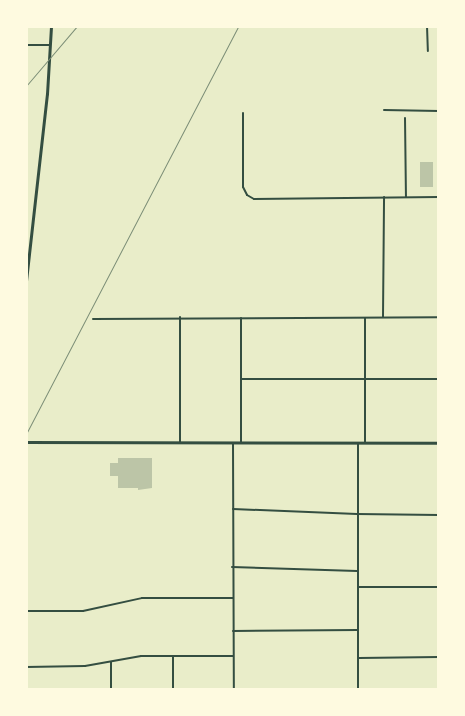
<!DOCTYPE html>
<style>
body{margin:0}
#map{position:relative;width:465px;height:716px;overflow:hidden;background:#e9edc9;font-family:Overpass,sans-serif}
div>[style]{position:absolute}
.building>*{inset:0;background:#bcc5a7;transform-origin:0 0}
.minor>*{height:2px;margin:-1px;padding:0 1px;transform-origin:1px;border-radius:1px;background:#344e41}
.tertiary>*{height:2.5px;margin:-1.25px;padding:0 1.25px;transform-origin:1.25px;border-radius:1.25px;background:#344e41}
.secondary>*{height:2.5px;margin:-1.25px;padding:0 1.25px;transform-origin:1.25px;border-radius:1.25px;background:#344e41}
.rail>*{height:1px;margin:-0.5px;padding:0 0.5px;transform-origin:0.5px;border-radius:0.5px;background:#7c8e77}
span{translate:-50% -50%;white-space:nowrap;text-align:center;line-height:1.15;-webkit-text-stroke:5px #fefae0;paint-order:stroke}
.frame{position:absolute;inset:0;border:28px solid #fefae0;pointer-events:none}
</style>
<div id="map">
<div class="building">
<div style="left:420px;top:162px;width:13px;height:25px"></div>
<div style="clip-path:polygon(118px 458px,152px 458px,152px 488px,138px 490px,138px 488px,118px 488px,118px 476px,110px 476px,110px 463px,118px 463px)"></div>
</div>
<div class="minor">
<div style="left:427px;top:26px;width:25px;rotate:88deg"></div>
<div style="left:26px;top:45px;width:24px"></div>
<div style="left:384px;top:110px;width:55px;rotate:1deg"></div>
<div style="left:243px;top:113px;width:74px;rotate:90deg"></div>
<div style="left:243px;top:187px;width:9px;rotate:63deg"></div>
<div style="left:247px;top:195px;width:8px;rotate:30deg"></div>
<div style="left:254px;top:199px;width:185px;rotate:-0.6deg"></div>
<div style="left:405px;top:118px;width:79px;rotate:89.3deg"></div>
<div style="left:180px;top:317px;width:126px;rotate:90deg"></div>
<div style="left:383px;top:317px;width:120px;rotate:-89.5deg"></div>
<div style="left:93px;top:319px;width:346px;rotate:-0.3deg"></div>
<div style="left:241px;top:379px;width:198px"></div>
<div style="left:233px;top:443px;width:247px;rotate:89.8deg"></div>
<div style="left:241px;top:443px;width:125px;rotate:-90deg"></div>
<div style="left:365px;top:443px;width:125px;rotate:-90deg"></div>
<div style="left:233px;top:509px;width:124px;rotate:2.3deg"></div>
<div style="left:357px;top:514px;width:82px;rotate:0.7deg"></div>
<div style="left:232px;top:567px;width:125px;rotate:1.8deg"></div>
<div style="left:359px;top:587px;width:80px"></div>
<div style="left:26px;top:611px;width:57px"></div>
<div style="left:83px;top:611px;width:60px;rotate:-12.4deg"></div>
<div style="left:142px;top:598px;width:91px"></div>
<div style="left:233px;top:631px;width:125px;rotate:-0.5deg"></div>
<div style="left:173px;top:656px;width:34px;rotate:90deg"></div>
<div style="left:359px;top:658px;width:80px;rotate:-0.7deg"></div>
<div style="left:111px;top:662px;width:28px;rotate:90deg"></div>
<div style="left:26px;top:667px;width:59px;rotate:-1deg"></div>
<div style="left:85px;top:666px;width:57px;rotate:-10.1deg"></div>
<div style="left:141px;top:656px;width:92px"></div>
<div style="left:358px;top:690px;width:247px;rotate:-90deg"></div>
</div>
<div class="tertiary">
<div style="left:26px;top:442px;width:413px;rotate:0.1deg"></div>
</div>
<div class="secondary">
<div style="left:26px;top:281px;width:188px;rotate:-83.6deg"></div>
<div style="left:47px;top:94px;width:68px;rotate:-86.6deg"></div>
</div>
<div class="rail">
<div style="left:26px;top:86px;width:79px;rotate:-49.6deg"></div>
<div style="left:26px;top:434px;width:460px;rotate:-62.5deg"></div>
</div>
<div class="frame"></div>
</div>
